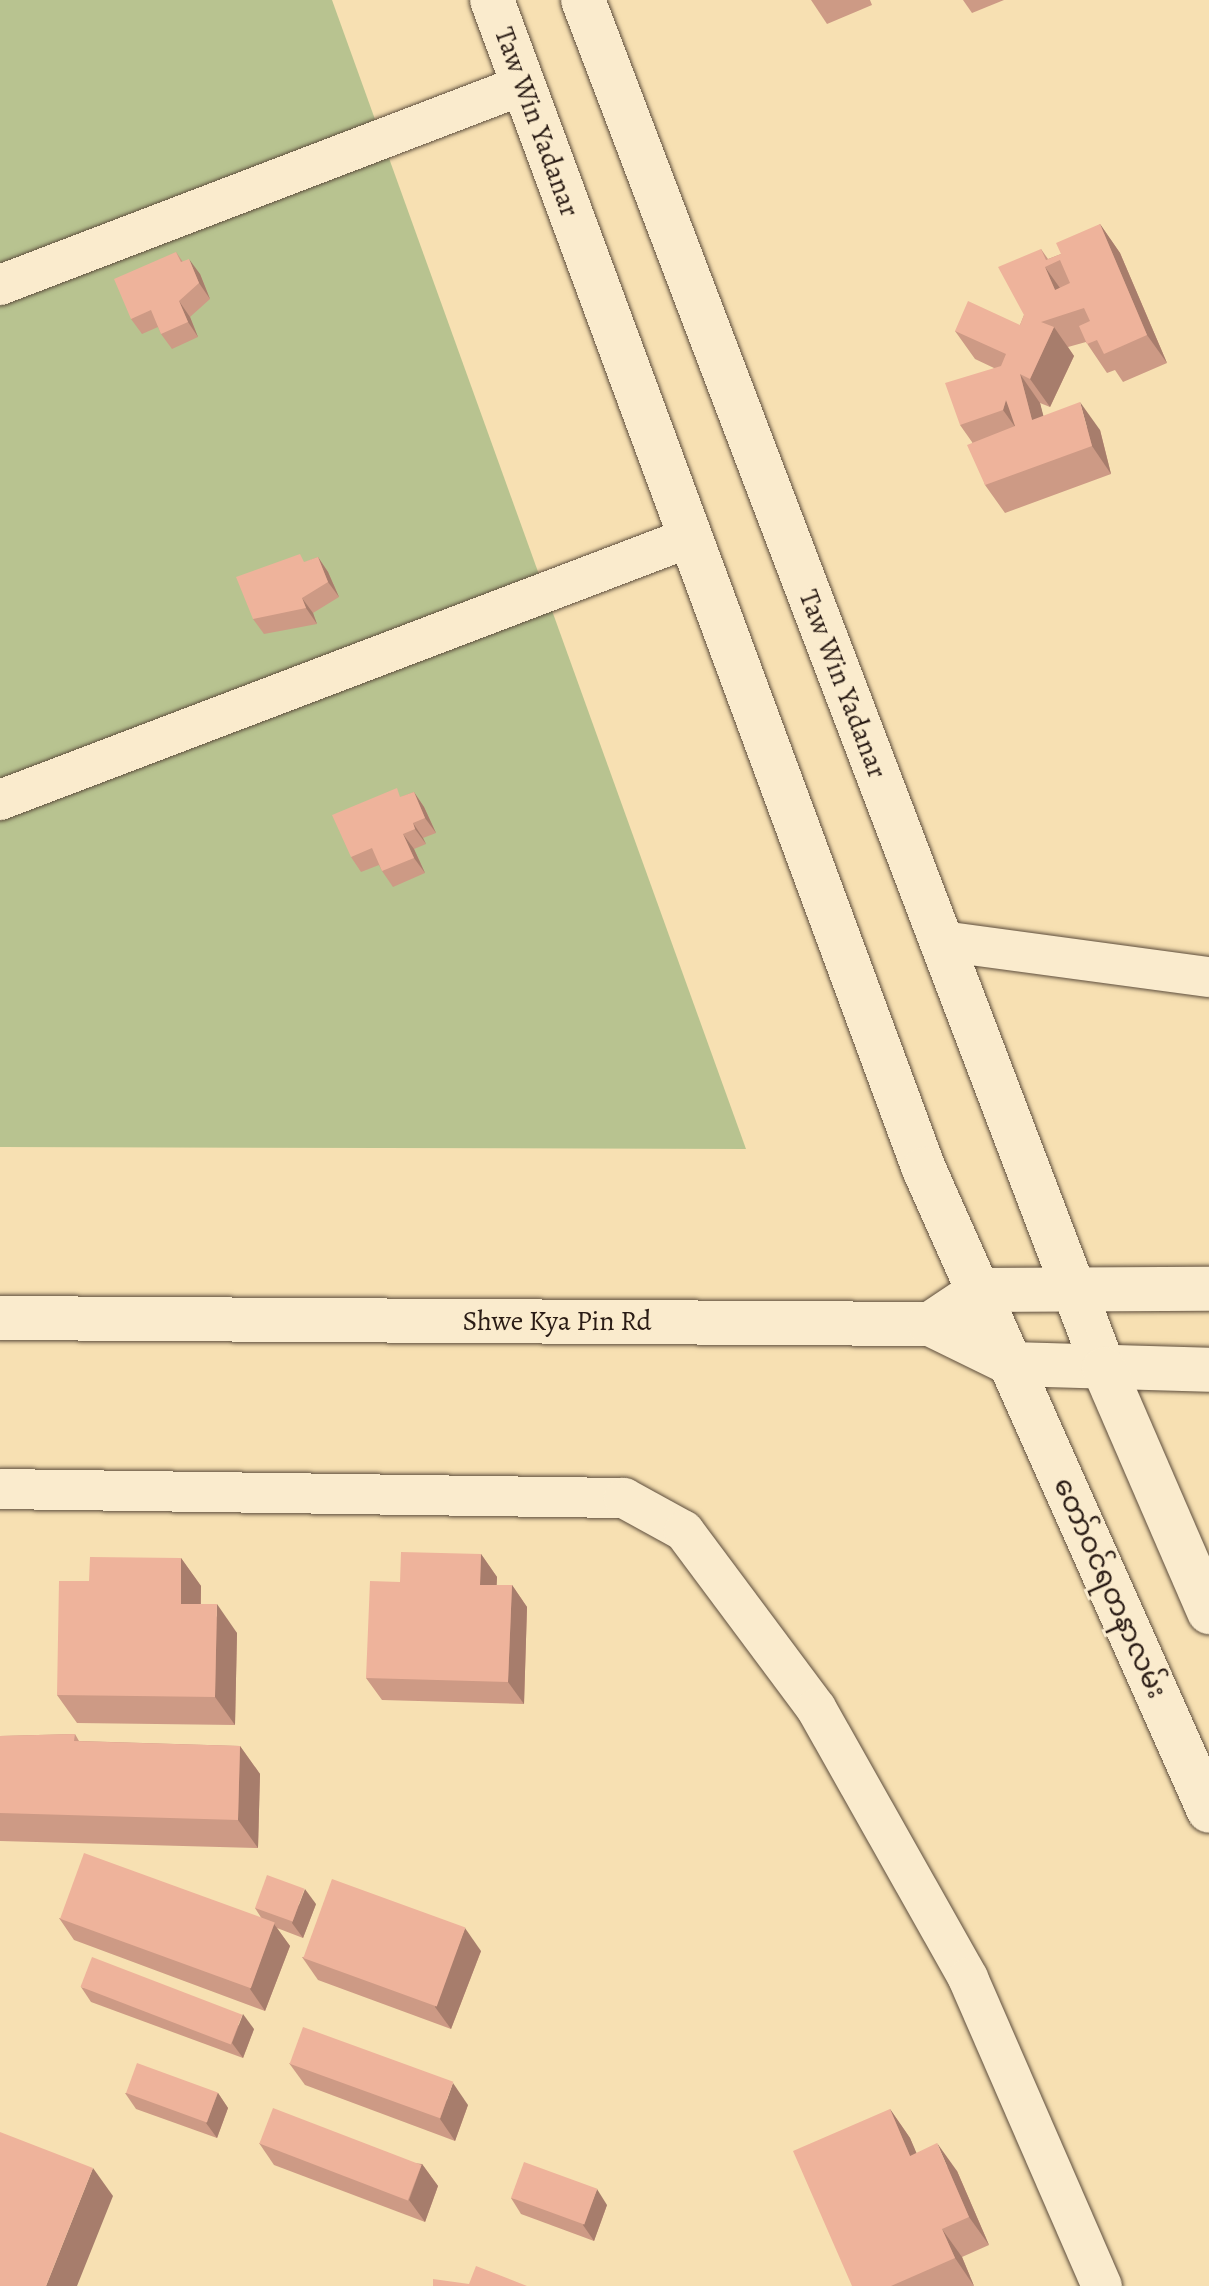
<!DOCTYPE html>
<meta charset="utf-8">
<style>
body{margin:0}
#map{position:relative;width:1209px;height:2286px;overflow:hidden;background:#f7e0b2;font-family:Alegreya,"Noto Sans Myanmar",serif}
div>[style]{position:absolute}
.green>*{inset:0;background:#b8c390}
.roads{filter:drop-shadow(0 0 2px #5d4d3c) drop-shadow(0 0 2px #5d4d3c)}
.minor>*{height:40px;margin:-20px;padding:0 20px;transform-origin:20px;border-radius:20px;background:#faebcd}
.tertiary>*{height:44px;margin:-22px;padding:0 22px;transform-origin:22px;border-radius:22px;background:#faebcd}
.secondary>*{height:44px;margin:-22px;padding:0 22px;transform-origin:22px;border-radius:22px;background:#faebcd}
.wall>*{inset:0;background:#cd9a85}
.shaded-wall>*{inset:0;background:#a77d6c}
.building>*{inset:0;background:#eeb39b;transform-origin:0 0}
span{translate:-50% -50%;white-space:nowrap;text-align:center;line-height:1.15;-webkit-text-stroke:6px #faebcd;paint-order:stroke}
.street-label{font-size:28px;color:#2a1c15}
</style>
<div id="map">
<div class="green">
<div style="clip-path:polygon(0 0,332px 0,746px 1149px,0 1147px)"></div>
</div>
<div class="roads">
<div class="minor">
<div style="left:0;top:285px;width:560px;rotate:-20.93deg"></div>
<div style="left:0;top:800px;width:739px;rotate:-20.84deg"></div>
<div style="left:942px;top:941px;width:269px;rotate:7.7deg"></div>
<div style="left:0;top:1489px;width:624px;rotate:0.83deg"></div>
<div style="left:624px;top:1498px;width:68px;rotate:28.8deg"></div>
<div style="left:684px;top:1531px;width:221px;rotate:53.3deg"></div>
<div style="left:816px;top:1708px;width:310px;rotate:60.6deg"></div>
<div style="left:968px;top:1978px;width:336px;rotate:66.5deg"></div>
</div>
<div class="tertiary">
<div style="left:0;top:1318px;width:930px;rotate:0.37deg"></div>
<div style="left:930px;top:1324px;width:91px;rotate:26deg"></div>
<div style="left:1012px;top:1364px;width:197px;rotate:1.7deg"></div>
<div style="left:930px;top:1324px;width:61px;rotate:-33.7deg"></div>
<div style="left:981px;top:1290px;width:228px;rotate:-0.3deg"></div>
</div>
<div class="secondary">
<div style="left:492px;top:0;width:1246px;rotate:69.72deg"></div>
<div style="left:924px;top:1169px;width:702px;rotate:66.06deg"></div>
<div style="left:583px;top:0;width:1465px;rotate:69.16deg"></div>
<div style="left:1104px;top:1369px;width:265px;rotate:66.6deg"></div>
</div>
</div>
<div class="wall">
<div style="clip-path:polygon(811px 0,870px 0,872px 5px,827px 24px)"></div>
<div style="clip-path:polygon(963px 0,1004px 0,972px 13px)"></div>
<div style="clip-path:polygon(1100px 224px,1120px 253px,1167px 363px,1123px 382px,1115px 370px,1107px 373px,1086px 342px,1068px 347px,1074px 356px,1050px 407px,1040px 403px,1043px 416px,1100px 430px,1111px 474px,1005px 513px,985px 485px,972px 442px,960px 425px,994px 368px,975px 359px,955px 331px,1020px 325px,1024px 315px,1041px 249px,1048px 259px,1061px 254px)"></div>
<div style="clip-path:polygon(176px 252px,183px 262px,200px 274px,210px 299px,190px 317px,198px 337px,172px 349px,161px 334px,158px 327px,142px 334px,131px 319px)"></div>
<div style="clip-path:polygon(318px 557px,328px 572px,339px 597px,313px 613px,317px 624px,264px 634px,253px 619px,305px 562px)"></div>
<div style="clip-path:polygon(414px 792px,424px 807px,436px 833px,423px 838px,426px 844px,414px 849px,425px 873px,393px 887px,382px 871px,379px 865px,361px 872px,351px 857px,403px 796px)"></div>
<div style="clip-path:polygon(481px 1554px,497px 1577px,496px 1585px,512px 1585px,527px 1607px,524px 1704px,382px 1700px,366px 1678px,400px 1582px)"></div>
<div style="clip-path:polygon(181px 1558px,201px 1586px,201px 1604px,237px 1633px,235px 1725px,77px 1723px,57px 1695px,89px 1581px)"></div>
<div style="clip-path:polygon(75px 1734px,79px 1741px,240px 1746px,260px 1774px,258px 1848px,0 1841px,0 1736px)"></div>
<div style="clip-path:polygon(316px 1904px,303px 1938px,277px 1928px,290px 1946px,265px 2011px,74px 1940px,59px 1918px,262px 1919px,255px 1908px)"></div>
<div style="clip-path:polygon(481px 1951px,451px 2029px,318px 1980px,302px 1957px)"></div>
<div style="clip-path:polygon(81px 1987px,254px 2029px,243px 2058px,91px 2002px)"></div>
<div style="clip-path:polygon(289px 2063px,468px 2105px,455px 2141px,305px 2085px)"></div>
<div style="clip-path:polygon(125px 2093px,218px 2093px,228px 2108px,217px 2138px,136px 2109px)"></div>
<div style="clip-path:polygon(890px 2109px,910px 2138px,916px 2153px,957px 2171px,989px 2245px,962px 2257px,974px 2286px,852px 2286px)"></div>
<div style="clip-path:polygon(259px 2143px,422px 2164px,438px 2186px,425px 2222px,274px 2165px)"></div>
<div style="clip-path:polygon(511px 2198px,607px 2205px,594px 2241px,521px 2214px)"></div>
</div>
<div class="shaded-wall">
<div style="clip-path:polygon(1100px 224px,1120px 253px,1167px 363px,1147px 335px)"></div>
<div style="clip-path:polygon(189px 259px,200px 274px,210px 299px,199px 283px)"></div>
<div style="clip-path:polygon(1045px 267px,1065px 295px,1055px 290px)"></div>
<div style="clip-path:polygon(179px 301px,190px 317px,198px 337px,188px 322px)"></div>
<div style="clip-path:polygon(1054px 327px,1074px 356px,1050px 407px,1030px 379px)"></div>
<div style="clip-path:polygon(1020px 374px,1040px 403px,1052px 448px,1032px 420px)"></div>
<div style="clip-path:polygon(1006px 400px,1023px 438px,1003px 410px)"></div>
<div style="clip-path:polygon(1080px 402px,1100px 430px,1111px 474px,1092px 446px)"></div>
<div style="clip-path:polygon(318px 557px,328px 572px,339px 597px,328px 582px)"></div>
<div style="clip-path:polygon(302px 598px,313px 613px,317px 624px,306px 608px)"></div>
<div style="clip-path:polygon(414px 792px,424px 807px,436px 833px,425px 818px)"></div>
<div style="clip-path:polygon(413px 823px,423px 838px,426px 844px,415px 829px)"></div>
<div style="clip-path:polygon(403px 834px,414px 849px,425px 873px,414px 858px)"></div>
<div style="clip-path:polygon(481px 1554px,497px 1577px,496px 1607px,480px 1585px)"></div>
<div style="clip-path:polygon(181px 1558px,201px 1586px,200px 1633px,181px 1604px)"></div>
<div style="clip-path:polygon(512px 1585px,527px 1607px,524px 1704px,508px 1682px)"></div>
<div style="clip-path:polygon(217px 1604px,237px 1633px,235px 1725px,215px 1697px)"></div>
<div style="clip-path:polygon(240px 1746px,260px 1774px,258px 1848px,238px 1820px)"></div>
<div style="clip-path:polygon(305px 1889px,316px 1904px,303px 1938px,292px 1923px)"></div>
<div style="clip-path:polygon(274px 1924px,290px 1946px,265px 2011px,250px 1989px)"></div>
<div style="clip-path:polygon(465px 1928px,481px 1951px,451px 2029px,435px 2007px)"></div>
<div style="clip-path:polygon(243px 2014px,254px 2029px,243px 2058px,232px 2043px)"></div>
<div style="clip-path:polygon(453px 2083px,468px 2105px,455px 2141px,440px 2119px)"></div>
<div style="clip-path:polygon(218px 2093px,228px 2108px,217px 2138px,206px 2123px)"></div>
<div style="clip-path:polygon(890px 2109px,910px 2138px,930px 2184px,910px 2156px)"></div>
<div style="clip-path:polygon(937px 2143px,957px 2171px,989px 2245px,969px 2217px)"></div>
<div style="clip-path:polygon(422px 2164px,438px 2186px,425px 2222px,409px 2200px)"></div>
<div style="clip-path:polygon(93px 2168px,113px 2196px,77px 2286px,46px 2286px)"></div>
<div style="clip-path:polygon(597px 2189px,607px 2205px,594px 2241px,583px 2225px)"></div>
<div style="clip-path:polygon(942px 2229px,962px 2257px,974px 2286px,955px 2258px)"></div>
</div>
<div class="building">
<div style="clip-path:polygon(evenodd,1100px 224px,1147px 335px,1104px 354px,1097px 340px,1087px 344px,1079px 326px,1090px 321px,1084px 308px,1041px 322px,1054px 327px,1030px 379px,1020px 374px,1032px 420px,1080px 402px,1092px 446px,985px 485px,967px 445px,1015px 426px,1006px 400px,1003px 410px,960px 425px,945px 383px,1001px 366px,1006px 354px,955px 331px,968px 301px,1020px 325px,1024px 315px,998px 267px,1041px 249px,1046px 260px,1061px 254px,1056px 243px,1100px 224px,1060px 260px,1070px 283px,1055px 290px,1045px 267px,1060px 260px)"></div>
<div style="clip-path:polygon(176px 252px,181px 262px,189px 259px,199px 283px,179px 301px,188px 322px,161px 334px,151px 310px,131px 319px,114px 279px)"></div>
<div style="clip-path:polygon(300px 554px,304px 562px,318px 557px,328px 582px,302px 598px,306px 608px,253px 619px,236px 577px)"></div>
<div style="clip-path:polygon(397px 788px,400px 797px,414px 792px,425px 818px,413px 823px,415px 829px,403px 834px,414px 858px,382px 871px,372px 848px,351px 857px,332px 815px)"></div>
<div style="clip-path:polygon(401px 1552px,481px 1554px,480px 1585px,512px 1585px,508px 1682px,366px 1678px,370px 1581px,400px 1582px)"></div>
<div style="clip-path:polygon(90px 1557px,181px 1558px,181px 1604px,217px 1604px,215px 1697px,57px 1695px,59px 1581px,89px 1581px)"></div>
<div style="clip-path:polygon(75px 1734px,74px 1741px,240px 1746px,238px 1820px,0 1813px,0 1736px)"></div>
<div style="left:84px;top:1853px;width:203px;height:70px;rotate:20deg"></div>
<div style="left:267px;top:1875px;width:40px;height:35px;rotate:20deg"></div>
<div style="left:332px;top:1879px;width:142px;height:84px;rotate:20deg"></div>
<div style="left:92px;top:1957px;width:161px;height:32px;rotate:21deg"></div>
<div style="left:303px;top:2027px;width:160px;height:39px;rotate:20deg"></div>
<div style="left:137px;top:2063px;width:86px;height:32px;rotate:20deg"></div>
<div style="left:273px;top:2108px;width:159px;height:38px;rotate:21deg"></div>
<div style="clip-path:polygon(890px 2109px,910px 2156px,937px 2143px,969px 2217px,942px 2229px,955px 2258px,891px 2286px,852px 2286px,793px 2151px)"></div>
<div style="clip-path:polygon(0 2132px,93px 2168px,46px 2286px,0 2286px)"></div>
<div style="left:524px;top:2162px;width:78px;height:38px;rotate:20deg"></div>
<div style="clip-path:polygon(476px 2266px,527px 2286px,433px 2286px,433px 2279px,469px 2284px)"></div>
</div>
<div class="street-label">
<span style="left:537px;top:122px;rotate:70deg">Taw Win Yadanar</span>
<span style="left:843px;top:684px;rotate:69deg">Taw Win Yadanar</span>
<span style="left:557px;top:1321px">Shwe Kya Pin Rd</span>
<span style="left:1110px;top:1588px;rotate:66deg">တော်ဝင်ရတနာလမ်း</span>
</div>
</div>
